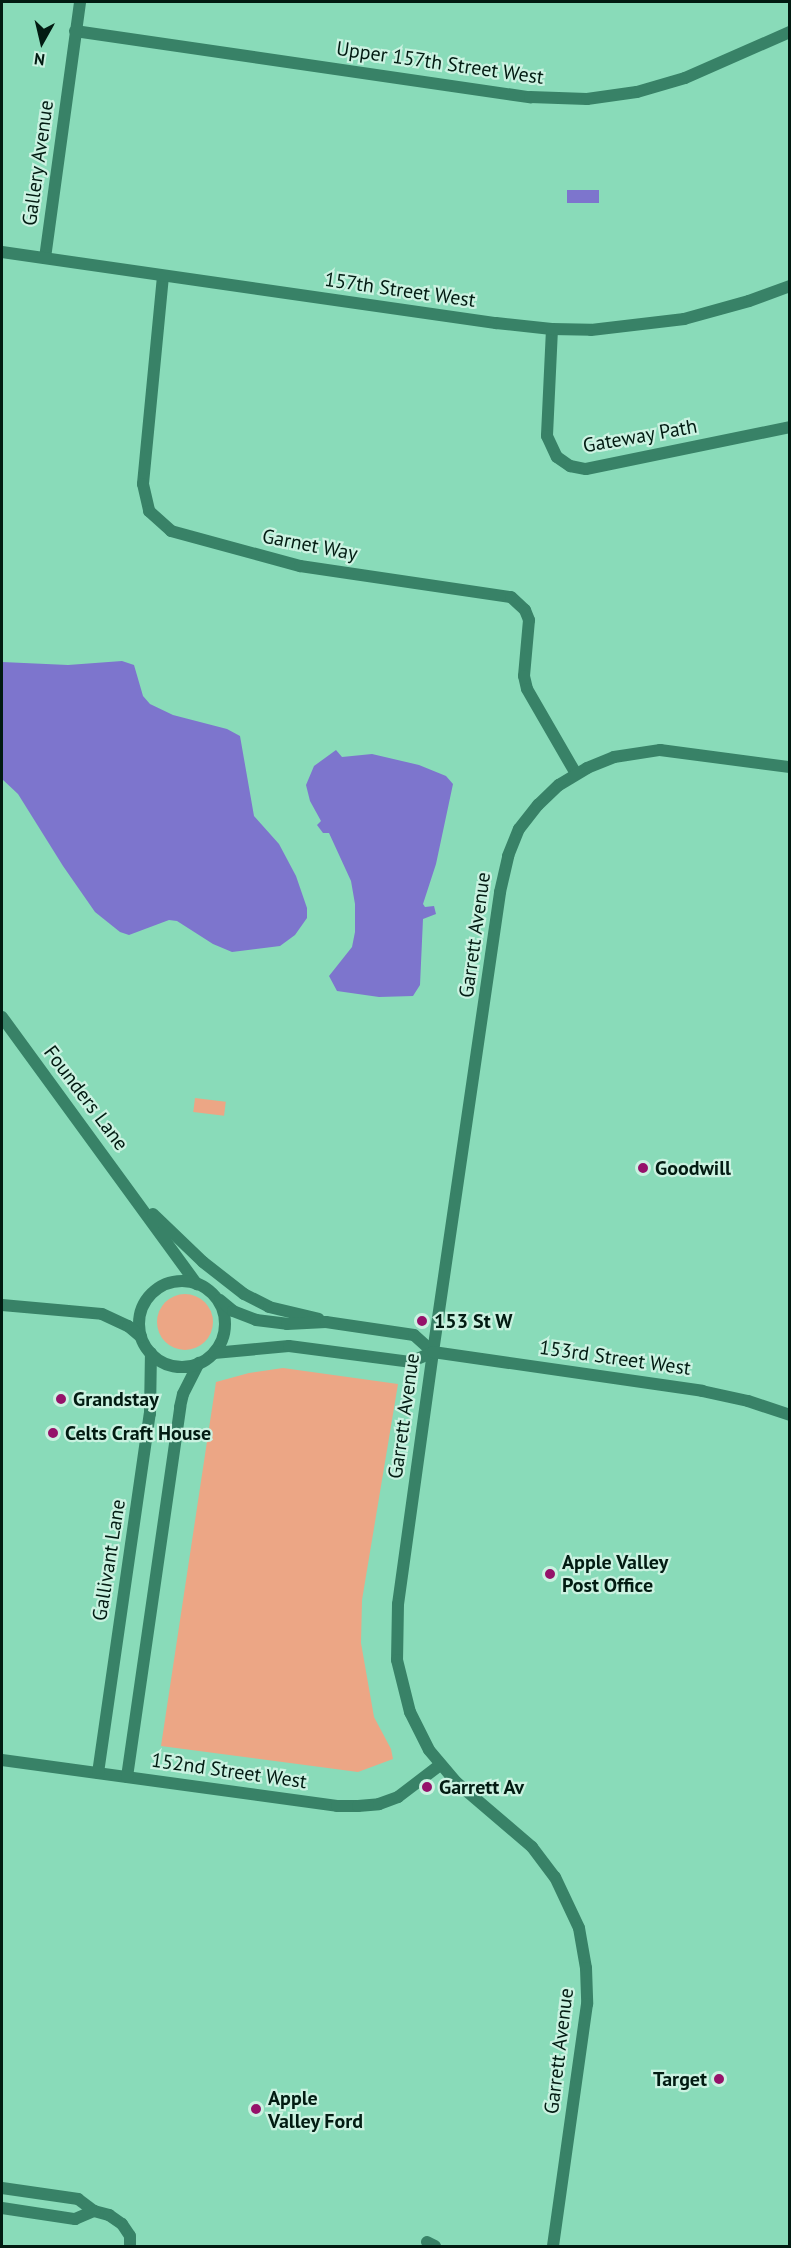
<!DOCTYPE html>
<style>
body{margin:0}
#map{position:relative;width:791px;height:2248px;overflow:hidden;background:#89dbb9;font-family:"PT Sans",sans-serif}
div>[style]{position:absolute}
.green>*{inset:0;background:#eca685;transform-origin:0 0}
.round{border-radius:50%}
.water>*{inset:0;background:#7d75cd;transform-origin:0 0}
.minor>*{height:12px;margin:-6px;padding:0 6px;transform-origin:6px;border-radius:6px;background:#388267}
.tertiary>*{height:12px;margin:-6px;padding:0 6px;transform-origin:6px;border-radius:6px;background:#388267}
.tertiary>.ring{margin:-6px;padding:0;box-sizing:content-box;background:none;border:12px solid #388267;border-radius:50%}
.dots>*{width:16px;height:16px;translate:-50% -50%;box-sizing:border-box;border:3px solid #cbf2e1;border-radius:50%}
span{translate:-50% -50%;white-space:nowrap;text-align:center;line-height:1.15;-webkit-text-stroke:4.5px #cbf2e1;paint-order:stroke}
.street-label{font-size:20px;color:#021b12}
.poi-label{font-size:20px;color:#021b12;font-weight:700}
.left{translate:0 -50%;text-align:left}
.right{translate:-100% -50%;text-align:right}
.frame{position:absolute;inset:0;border:3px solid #021b12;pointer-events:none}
.north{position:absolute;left:12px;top:12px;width:60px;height:60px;-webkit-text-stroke:4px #cbf2e1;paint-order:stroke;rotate:188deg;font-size:16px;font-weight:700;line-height:24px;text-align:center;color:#021b12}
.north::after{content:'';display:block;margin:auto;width:21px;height:27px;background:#021b12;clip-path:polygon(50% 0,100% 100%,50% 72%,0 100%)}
</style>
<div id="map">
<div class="green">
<div style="left:195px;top:1098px;width:31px;height:14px;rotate:7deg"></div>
<div class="round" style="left:157px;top:1294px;width:56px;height:56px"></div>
<div style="clip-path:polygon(283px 1368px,398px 1384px,362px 1600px,361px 1643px,374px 1717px,391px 1749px,393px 1759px,358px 1772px,161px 1746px,216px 1382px,249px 1373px)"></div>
</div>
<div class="water">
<div style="left:599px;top:190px;width:13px;height:32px;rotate:90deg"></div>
<div style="clip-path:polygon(122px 661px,134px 665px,143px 696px,150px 704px,173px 715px,227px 729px,240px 736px,254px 816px,279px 844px,296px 876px,307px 908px,307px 918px,295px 935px,280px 946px,232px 952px,213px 944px,177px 921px,169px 920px,129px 935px,120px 932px,95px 912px,63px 866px,18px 794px,2px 779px,2px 662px,68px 665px)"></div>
<div style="clip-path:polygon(336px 750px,342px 757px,372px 754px,419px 765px,446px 776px,453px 784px,436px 864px,423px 904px,425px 907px,434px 906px,436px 914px,423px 919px,420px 985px,413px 996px,379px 997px,337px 991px,329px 976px,352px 947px,355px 932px,355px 904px,351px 881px,329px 833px,323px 833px,317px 825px,321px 821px,310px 801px,306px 785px,314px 766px)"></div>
</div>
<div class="minor">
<div style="left:75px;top:31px;width:460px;rotate:8.3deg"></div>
<div style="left:530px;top:97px;width:57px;rotate:2deg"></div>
<div style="left:587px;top:99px;width:50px;rotate:-8deg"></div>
<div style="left:637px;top:92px;width:50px;rotate:-16.3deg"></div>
<div style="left:685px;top:78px;width:115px;rotate:-23.7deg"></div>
<div style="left:45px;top:258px;width:258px;rotate:-82.2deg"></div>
<div style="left:163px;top:276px;width:209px;rotate:95.5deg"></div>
<div style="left:143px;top:484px;width:28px;rotate:77deg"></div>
<div style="left:149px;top:511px;width:30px;rotate:42deg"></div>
<div style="left:171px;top:531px;width:134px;rotate:15.2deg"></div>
<div style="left:300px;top:566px;width:213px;rotate:8.4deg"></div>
<div style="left:511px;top:597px;width:19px;rotate:43deg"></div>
<div style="left:525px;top:610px;width:11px;rotate:68deg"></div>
<div style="left:529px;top:620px;width:56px;rotate:95.1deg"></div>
<div style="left:524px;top:676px;width:13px;rotate:77deg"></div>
<div style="left:527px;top:689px;width:98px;rotate:60deg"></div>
<div style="left:552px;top:329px;width:107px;rotate:92.7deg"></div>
<div style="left:547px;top:436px;width:23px;rotate:65deg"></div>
<div style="left:557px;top:457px;width:16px;rotate:35deg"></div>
<div style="left:570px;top:466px;width:16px;rotate:11deg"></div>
<div style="left:586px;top:469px;width:208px;rotate:-11.6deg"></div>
<div style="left:433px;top:1352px;width:465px;rotate:-81.7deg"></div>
<div style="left:500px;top:892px;width:37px;rotate:-77deg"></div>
<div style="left:508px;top:856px;width:29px;rotate:-68deg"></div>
<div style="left:519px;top:829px;width:31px;rotate:-52deg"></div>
<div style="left:538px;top:805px;width:29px;rotate:-44deg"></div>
<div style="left:559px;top:785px;width:33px;rotate:-31deg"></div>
<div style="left:587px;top:768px;width:29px;rotate:-22deg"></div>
<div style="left:614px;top:757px;width:47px;rotate:-8.7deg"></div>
<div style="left:660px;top:750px;width:131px;rotate:7.5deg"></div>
<div style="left:2px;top:1760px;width:338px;rotate:7.8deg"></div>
<div style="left:337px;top:1806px;width:21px"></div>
<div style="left:358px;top:1806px;width:21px;rotate:-5deg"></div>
<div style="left:379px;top:1804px;width:20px;rotate:-20deg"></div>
<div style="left:398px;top:1797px;width:53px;rotate:-37.3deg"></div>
<div style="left:98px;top:1773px;width:363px;rotate:-81.8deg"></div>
<div style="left:150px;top:1414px;width:61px;rotate:-89.1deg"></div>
<div style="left:127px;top:1777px;width:374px;rotate:-81.8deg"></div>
<div style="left:180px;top:1407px;width:13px;rotate:-77deg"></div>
<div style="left:183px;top:1394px;width:35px;rotate:-63deg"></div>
<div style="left:2px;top:2188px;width:77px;rotate:8.2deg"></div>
<div style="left:78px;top:2199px;width:20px;rotate:37deg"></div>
<div style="left:94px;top:2211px;width:16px;rotate:15deg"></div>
<div style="left:109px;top:2215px;width:16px;rotate:35deg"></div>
<div style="left:122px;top:2224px;width:14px;rotate:56deg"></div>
<div style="left:130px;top:2236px;width:10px;rotate:90deg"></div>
<div style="left:2px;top:2208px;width:74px;rotate:8.6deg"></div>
<div style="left:75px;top:2219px;width:21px;rotate:-23deg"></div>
<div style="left:427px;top:2242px;width:9px;rotate:27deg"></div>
</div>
<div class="tertiary">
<div style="left:2px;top:252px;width:499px;rotate:8.2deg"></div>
<div style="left:496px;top:323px;width:56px;rotate:6.1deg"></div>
<div style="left:552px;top:329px;width:39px;rotate:1deg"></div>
<div style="left:591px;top:330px;width:94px;rotate:-6.7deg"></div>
<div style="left:684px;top:319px;width:67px;rotate:-15.5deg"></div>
<div style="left:749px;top:301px;width:44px;rotate:-20.1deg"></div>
<div style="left:2px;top:1017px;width:331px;rotate:53.9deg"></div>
<div style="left:153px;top:1214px;width:69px;rotate:43.8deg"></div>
<div style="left:203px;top:1262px;width:52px;rotate:38deg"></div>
<div style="left:244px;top:1294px;width:28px;rotate:27deg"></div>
<div style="left:269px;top:1307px;width:51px;rotate:13.5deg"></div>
<div class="ring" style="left:139px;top:1281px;width:74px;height:74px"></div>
<div style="left:220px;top:1300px;width:17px;rotate:40deg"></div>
<div style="left:233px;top:1311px;width:25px;rotate:21deg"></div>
<div style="left:256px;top:1320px;width:31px;rotate:7deg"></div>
<div style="left:287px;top:1324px;width:39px;rotate:-3deg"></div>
<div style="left:326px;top:1322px;width:89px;rotate:8.4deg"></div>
<div style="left:414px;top:1335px;width:25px;rotate:42deg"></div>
<div style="left:2px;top:1305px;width:100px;rotate:5.1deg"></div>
<div style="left:102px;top:1314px;width:29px;rotate:25deg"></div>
<div style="left:128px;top:1326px;width:17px;rotate:40deg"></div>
<div style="left:433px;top:1352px;width:254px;rotate:97.9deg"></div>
<div style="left:398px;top:1604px;width:56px;rotate:91deg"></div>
<div style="left:397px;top:1660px;width:54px;rotate:76deg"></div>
<div style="left:410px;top:1712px;width:42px;rotate:63.4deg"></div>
<div style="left:429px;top:1750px;width:42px;rotate:49.8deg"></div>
<div style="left:456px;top:1782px;width:100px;rotate:40.5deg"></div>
<div style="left:532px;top:1847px;width:38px;rotate:53deg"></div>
<div style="left:555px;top:1877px;width:56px;rotate:64.8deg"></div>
<div style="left:579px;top:1928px;width:41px;rotate:80.1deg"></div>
<div style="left:586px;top:1968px;width:36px;rotate:88deg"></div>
<div style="left:587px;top:2004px;width:244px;rotate:98deg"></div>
<div style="left:214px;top:1353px;width:75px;rotate:-5.3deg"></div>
<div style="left:289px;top:1346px;width:122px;rotate:7.5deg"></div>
<div style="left:410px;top:1362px;width:25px;rotate:-23deg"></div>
<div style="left:433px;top:1352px;width:272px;rotate:8.2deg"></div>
<div style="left:702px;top:1391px;width:47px;rotate:12.3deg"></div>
<div style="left:748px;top:1401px;width:44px;rotate:18.4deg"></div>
</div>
<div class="dots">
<div style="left:643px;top:1168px;background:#95126a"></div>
<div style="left:422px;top:1321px;background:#95126a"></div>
<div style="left:61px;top:1399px;background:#95126a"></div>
<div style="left:53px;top:1433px;background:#95126a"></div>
<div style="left:550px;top:1574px;background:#95126a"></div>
<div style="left:427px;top:1787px;background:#95126a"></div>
<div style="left:719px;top:2079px;background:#95126a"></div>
<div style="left:256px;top:2109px;background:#95126a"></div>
</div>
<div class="street-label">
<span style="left:440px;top:63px;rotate:8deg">Upper 157th Street West</span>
<span style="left:38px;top:163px;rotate:-82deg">Gallery Avenue</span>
<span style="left:400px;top:290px;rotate:8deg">157th Street West</span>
<span style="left:640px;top:436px;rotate:-10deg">Gateway Path</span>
<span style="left:310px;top:545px;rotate:11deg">Garnet Way</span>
<span style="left:475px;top:935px;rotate:-82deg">Garrett Avenue</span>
<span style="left:86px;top:1098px;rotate:53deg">Founders Lane</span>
<span style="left:615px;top:1358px;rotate:8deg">153rd Street West</span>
<span style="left:404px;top:1416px;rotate:-82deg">Garrett Avenue</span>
<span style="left:109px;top:1560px;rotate:-81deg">Gallivant Lane</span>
<span style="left:229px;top:1771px;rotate:8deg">152nd Street West</span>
<span style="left:559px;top:2051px;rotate:-83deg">Garrett Avenue</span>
</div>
<div class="poi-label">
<span class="left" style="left:655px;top:1168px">Goodwill</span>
<span class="left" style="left:434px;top:1321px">153 St W</span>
<span class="left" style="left:73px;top:1399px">Grandstay</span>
<span class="left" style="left:65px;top:1433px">Celts Craft House</span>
<span class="left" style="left:562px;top:1574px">Apple Valley<br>Post Office</span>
<span class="left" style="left:439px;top:1787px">Garrett Av</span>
<span class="right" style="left:707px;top:2079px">Target</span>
<span class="left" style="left:268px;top:2110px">Apple<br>Valley Ford</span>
</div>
<div class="frame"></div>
<div class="north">N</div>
</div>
